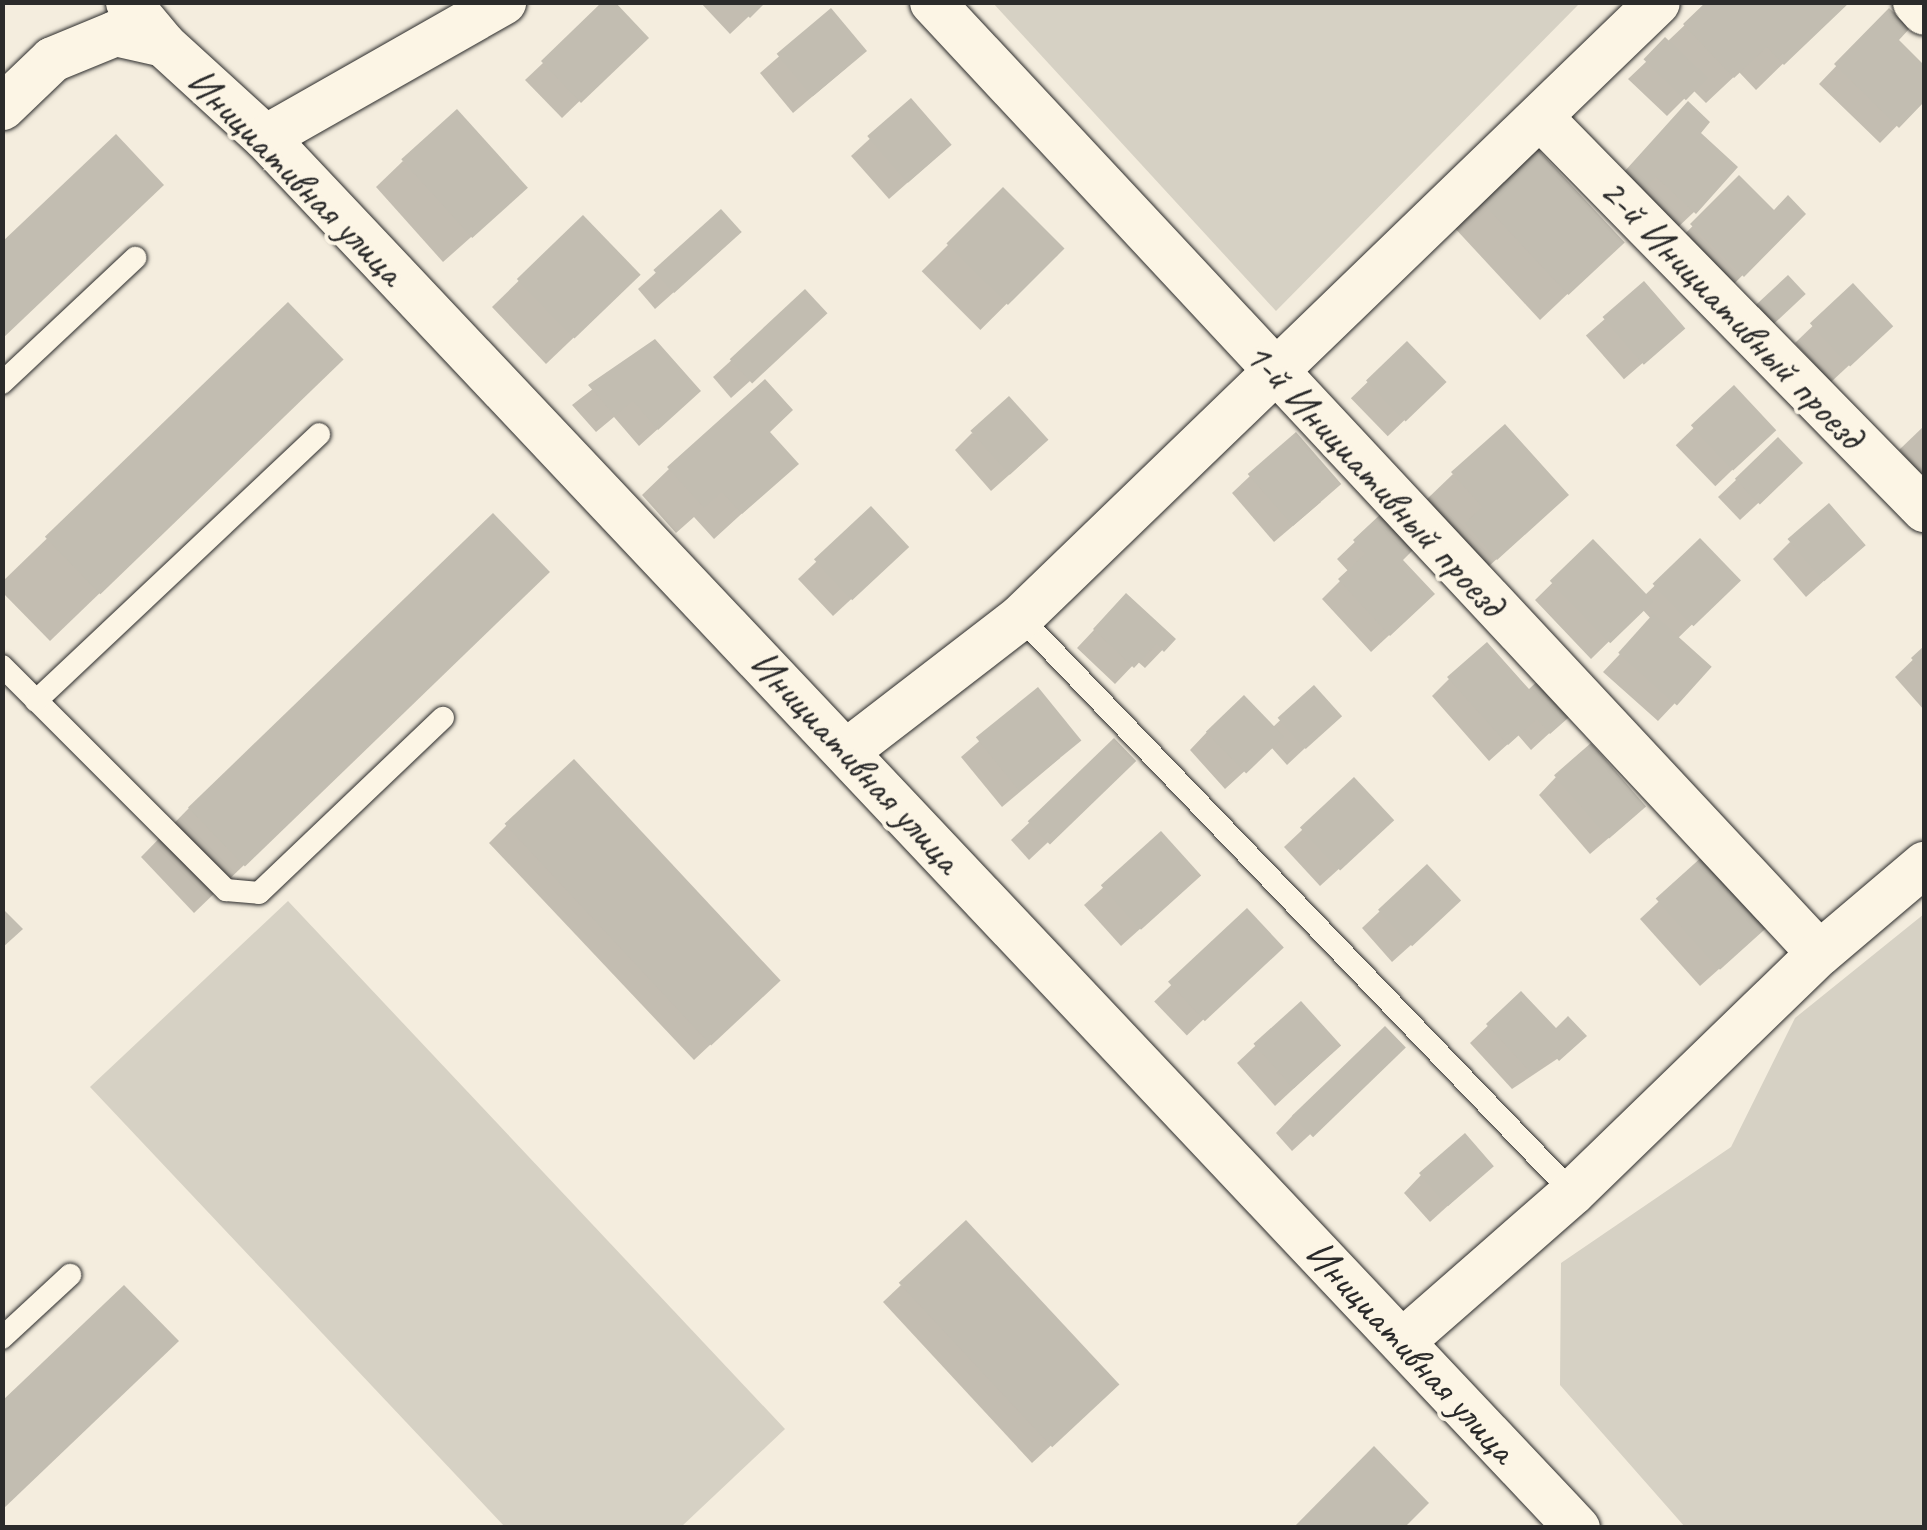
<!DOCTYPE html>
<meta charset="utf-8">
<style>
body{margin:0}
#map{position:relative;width:1927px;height:1530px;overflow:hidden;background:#f4edde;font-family:Caveat,sans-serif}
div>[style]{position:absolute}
.green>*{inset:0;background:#d6d1c4}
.shadow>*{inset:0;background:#0003;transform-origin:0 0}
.building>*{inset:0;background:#c2bdb1;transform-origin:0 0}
.roads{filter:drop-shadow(0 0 2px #2b2b2b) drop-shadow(0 0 2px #2b2b2b)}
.service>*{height:22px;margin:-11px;padding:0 11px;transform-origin:11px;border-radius:11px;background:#fcf5e5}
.minor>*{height:45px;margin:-22.5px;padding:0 22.5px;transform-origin:22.5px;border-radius:22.5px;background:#fcf5e5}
span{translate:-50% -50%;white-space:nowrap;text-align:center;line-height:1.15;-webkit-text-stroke:8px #fcf5e5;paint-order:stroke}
.street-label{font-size:40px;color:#2b2b2b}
.frame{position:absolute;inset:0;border:5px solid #2b2b2b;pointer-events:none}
</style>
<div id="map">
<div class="green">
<div style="clip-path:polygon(993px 3px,1580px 3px,1276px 311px)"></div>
<div style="clip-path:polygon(288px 901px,785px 1429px,681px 1527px,505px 1527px,90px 1087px)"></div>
<div style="clip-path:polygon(1924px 914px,1924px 1527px,1685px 1527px,1560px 1385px,1561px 1263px,1731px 1147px,1795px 1018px)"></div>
</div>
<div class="shadow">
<div style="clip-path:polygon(700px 2px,764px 2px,730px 34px)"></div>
<div style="clip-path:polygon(1709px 2px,1846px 2px,1756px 90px,1739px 72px,1706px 103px,1693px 90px,1667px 116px,1628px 79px)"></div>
<div style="clip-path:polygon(831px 11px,846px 68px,793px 113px,760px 73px)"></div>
<div style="clip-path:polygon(1889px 11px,1895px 40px,1924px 68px,1924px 98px,1880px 143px,1819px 84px)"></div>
<div style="clip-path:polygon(645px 38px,562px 118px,525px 80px,543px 63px)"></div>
<div style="clip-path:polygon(911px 101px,931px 162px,889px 199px,851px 156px)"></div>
<div style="clip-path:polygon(1697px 133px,1694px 212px,1676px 229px,1637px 193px)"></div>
<div style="clip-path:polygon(1532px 146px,1595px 268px,1540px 320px,1451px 224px)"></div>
<div style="clip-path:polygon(403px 161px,497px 214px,443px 262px,376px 187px)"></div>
<div style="clip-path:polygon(1739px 179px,1774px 213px,1803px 214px,1725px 293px,1675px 244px)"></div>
<div style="left:1003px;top:190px;width:83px;height:115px;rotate:45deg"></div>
<div style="clip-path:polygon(721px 213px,721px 250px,655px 309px,638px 289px)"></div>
<div style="clip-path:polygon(583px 218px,611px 302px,546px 364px,492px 307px)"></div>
<div style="left:1644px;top:285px;width:58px;height:77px;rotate:49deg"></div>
<div style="clip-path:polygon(1853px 287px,1872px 344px,1831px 382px,1795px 343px)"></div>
<div style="clip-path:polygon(805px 293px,806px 331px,731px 398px,713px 377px)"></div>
<div style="clip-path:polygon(288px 305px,292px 408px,50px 641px,2px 592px,2px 582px)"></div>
<div style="clip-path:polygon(654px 342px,680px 409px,639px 446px,614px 417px,596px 432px,572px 405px)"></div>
<div style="left:1407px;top:344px;width:53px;height:78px;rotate:46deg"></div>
<div style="left:1734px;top:389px;width:57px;height:81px;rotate:46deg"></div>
<div style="clip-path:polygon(1924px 426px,1924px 477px,1899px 450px)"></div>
<div style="clip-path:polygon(767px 433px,796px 464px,714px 539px,694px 517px,676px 533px,642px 495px,669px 469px)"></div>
<div style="clip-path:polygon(972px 433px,1028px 458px,991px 491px,955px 450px)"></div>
<div style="clip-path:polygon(1453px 474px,1539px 521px,1469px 584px,1426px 500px)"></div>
<div style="clip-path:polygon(1250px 476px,1321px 502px,1274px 542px,1232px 493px)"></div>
<div style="clip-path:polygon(1736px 480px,1782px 481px,1740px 520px,1718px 497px)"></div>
<div style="clip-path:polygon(871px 510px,888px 565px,833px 616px,798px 579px)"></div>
<div style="clip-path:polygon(1383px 515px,1414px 612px,1371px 652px,1322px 599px,1349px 572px,1337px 559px)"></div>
<div style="clip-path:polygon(1700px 542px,1737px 581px,1677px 639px,1675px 703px,1658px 721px,1603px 672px,1652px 620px,1642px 609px,1591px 659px,1535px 600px,1593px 543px,1644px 596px)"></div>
<div style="clip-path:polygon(1790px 542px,1845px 562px,1806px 597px,1773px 559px)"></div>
<div style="clip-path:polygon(1109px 614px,1173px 639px,1145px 668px,1137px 661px,1115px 684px,1077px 648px)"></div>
<div style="clip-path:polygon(498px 621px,194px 913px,141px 857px,189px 808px)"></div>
<div style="clip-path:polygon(1924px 649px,1924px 710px,1895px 677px)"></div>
<div style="clip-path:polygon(1449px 679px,1528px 692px,1555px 728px,1531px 750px,1518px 735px,1489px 761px,1432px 696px)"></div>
<div style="clip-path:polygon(1314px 688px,1321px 733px,1287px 765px,1271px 747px,1225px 789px,1190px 750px,1207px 732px,1272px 728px)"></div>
<div style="clip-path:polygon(1037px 691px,1060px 758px,1002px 807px,961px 757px)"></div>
<div style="clip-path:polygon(1114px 742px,1115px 779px,1029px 860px,1011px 840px)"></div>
<div style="clip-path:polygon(1556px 777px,1625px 824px,1590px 854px,1539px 795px)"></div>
<div style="clip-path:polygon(1354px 781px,1373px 838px,1320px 886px,1284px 847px)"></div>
<div style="clip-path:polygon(507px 825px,761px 997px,694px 1060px,489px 843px)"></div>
<div style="clip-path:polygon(1161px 835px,1180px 893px,1121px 946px,1084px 905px)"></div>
<div style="clip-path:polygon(1704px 859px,1747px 944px,1700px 986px,1640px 919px)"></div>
<div style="clip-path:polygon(1380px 911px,1440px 919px,1392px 962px,1362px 928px)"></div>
<div style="left:1247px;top:912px;width:47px;height:129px;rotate:46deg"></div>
<div style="clip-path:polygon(1521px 994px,1566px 1053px,1512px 1089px,1470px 1043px)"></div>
<div style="clip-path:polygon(1300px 1004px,1320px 1064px,1275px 1106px,1237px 1063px)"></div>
<div style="clip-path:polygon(1385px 1065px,1292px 1151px,1276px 1133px,1293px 1115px)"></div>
<div style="clip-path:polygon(1421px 1175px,1473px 1183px,1430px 1222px,1404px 1193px)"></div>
<div style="clip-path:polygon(901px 1285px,1098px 1402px,1032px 1463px,883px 1302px)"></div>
</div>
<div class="building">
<div style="clip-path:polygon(602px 2px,615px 2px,649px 38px,581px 103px,541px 61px)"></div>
<div style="clip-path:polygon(734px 2px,766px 2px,750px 18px)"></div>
<div style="clip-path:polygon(1706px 2px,1750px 4px,1850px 2px,1784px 65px,1767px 47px,1734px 78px,1683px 24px)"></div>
<div style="left:831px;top:8px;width:56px;height:71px;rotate:50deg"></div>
<div style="clip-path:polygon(1889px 8px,1910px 28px,1899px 40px,1924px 65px,1924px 102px,1899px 128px,1834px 64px)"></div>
<div style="left:1665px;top:37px;width:59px;height:31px;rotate:44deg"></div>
<div style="left:911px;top:98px;width:62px;height:58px;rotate:49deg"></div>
<div style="clip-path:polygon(1688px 101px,1710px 122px,1701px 133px,1738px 167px,1696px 214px,1656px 177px,1643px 190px,1624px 172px)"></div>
<div style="left:457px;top:109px;width:106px;height:75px;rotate:48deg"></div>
<div style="clip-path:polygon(116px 134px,164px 185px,2px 339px,2px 242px)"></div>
<div style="left:1532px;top:143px;width:136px;height:77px;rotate:47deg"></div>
<div style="clip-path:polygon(1739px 175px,1774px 210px,1788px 195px,1806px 214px,1744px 277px,1690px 224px)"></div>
<div style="left:1003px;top:187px;width:87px;height:80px;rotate:45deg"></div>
<div style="left:721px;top:209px;width:31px;height:91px;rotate:48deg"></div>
<div style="left:583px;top:215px;width:83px;height:92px;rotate:46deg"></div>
<div style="left:1788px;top:275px;width:26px;height:62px;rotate:47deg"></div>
<div style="left:1644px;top:281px;width:63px;height:55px;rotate:49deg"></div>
<div style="left:1853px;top:283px;width:59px;height:59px;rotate:47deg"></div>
<div style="left:805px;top:289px;width:33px;height:103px;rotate:47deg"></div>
<div style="left:288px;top:302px;width:80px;height:338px;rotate:46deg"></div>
<div style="clip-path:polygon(655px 339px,701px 391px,658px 430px,633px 401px,615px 416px,588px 385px)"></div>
<div style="left:1407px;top:341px;width:57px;height:57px;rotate:46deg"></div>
<div style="clip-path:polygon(765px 379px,793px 410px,770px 432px,799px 464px,742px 514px,722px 492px,704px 508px,667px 467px)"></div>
<div style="left:1734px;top:385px;width:62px;height:59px;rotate:47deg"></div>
<div style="left:1009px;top:396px;width:59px;height:52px;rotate:48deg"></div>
<div style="clip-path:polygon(1505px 424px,1569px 495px,1497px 560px,1465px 523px,1482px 507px,1451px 472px)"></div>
<div style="left:1296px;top:432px;width:69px;height:64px;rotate:49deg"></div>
<div style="left:1778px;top:437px;width:36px;height:60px;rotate:46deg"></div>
<div style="left:1829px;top:503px;width:56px;height:55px;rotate:49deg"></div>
<div style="left:871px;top:506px;width:56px;height:78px;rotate:47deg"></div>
<div style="clip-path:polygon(1384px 511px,1416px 547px,1403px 560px,1435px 594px,1390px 636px,1338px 579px,1365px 554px,1353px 540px)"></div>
<div style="left:493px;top:513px;width:82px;height:424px;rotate:46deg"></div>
<div style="left:1700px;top:538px;width:59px;height:66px;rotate:46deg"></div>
<div style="left:1593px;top:539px;width:87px;height:60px;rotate:46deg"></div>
<div style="clip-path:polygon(1126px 593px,1176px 639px,1164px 652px,1156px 644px,1134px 668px,1093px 629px)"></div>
<div style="left:1653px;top:614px;width:79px;height:52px;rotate:42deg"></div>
<div style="clip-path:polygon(1487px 642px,1529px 689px,1544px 675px,1576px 711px,1550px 734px,1537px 719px,1508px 745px,1447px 677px)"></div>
<div style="clip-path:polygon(1924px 646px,1924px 673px,1911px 658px)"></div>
<div style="left:1314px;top:685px;width:42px;height:49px;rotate:48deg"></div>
<div style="left:1038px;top:687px;width:69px;height:80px;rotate:51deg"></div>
<div style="left:1244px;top:695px;width:58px;height:53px;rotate:46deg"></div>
<div style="left:1114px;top:738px;width:32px;height:120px;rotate:46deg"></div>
<div style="left:1591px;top:743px;width:84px;height:49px;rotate:49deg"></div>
<div style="left:574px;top:759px;width:303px;height:95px;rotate:47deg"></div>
<div style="left:1354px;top:777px;width:59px;height:74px;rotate:47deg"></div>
<div style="left:1161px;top:831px;width:60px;height:81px;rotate:48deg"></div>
<div style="left:1704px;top:855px;width:96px;height:65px;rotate:48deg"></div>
<div style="left:1427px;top:864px;width:50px;height:67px;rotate:47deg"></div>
<div style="clip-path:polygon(2px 908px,23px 929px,2px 948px)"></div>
<div style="left:1247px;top:908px;width:54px;height:108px;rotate:47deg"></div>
<div style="clip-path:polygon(1521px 991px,1556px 1028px,1568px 1016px,1587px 1036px,1559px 1061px,1553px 1054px,1532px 1074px,1486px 1024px)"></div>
<div style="left:1301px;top:1001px;width:60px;height:64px;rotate:48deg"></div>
<div style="left:1385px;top:1026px;width:30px;height:129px;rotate:46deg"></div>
<div style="left:1465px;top:1133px;width:44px;height:61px;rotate:49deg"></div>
<div style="left:966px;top:1220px;width:225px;height:92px;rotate:47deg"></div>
<div style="clip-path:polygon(124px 1285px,179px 1341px,2px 1510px,2px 1401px)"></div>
<div style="clip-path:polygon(1374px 1446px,1429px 1503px,1404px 1528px,1293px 1528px)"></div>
</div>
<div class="roads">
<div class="service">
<div style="left:2px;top:383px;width:183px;rotate:-43.2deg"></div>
<div style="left:1020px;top:617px;width:797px;rotate:46.17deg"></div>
<div style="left:2px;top:666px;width:317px;rotate:45deg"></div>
<div style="left:226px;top:890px;width:33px;rotate:5deg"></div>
<div style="left:259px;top:893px;width:254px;rotate:-43.6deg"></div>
<div style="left:36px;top:701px;width:389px;rotate:-43.3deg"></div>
<div style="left:2px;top:1338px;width:93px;rotate:-42.8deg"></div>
</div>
<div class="minor">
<div style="left:128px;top:2px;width:55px;rotate:50.2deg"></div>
<div style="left:163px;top:44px;width:138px;rotate:42.4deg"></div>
<div style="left:265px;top:137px;width:1912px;rotate:46.67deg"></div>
<div style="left:932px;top:2px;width:1300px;rotate:46.99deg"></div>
<div style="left:1915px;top:2px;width:13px;rotate:48deg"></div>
<div style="left:2px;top:107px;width:69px;rotate:-43.8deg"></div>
<div style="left:52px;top:59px;width:68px;rotate:-22.4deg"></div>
<div style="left:115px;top:33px;width:49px;rotate:12.9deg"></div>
<div style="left:1540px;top:117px;width:549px;rotate:45.59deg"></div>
<div style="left:265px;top:137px;width:274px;rotate:-29.6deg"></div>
<div style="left:846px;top:751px;width:220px;rotate:-37.6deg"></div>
<div style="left:1020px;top:617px;width:885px;rotate:-43.99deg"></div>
<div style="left:1402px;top:1341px;width:226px;rotate:-41.2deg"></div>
<div style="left:1572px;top:1192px;width:344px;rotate:-44.1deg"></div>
<div style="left:1819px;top:953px;width:138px;rotate:-40.3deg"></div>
</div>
</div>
<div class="street-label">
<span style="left:296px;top:176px;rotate:45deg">Инициативная улица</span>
<span style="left:1732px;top:313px;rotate:46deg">2-й Инициативный проезд</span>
<span style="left:1375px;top:479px;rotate:47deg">1-й Инициативный проезд</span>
<span style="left:856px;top:761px;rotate:47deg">Инициативная улица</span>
<span style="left:1411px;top:1351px;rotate:47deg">Инициативная улица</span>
</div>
<div class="frame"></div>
</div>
